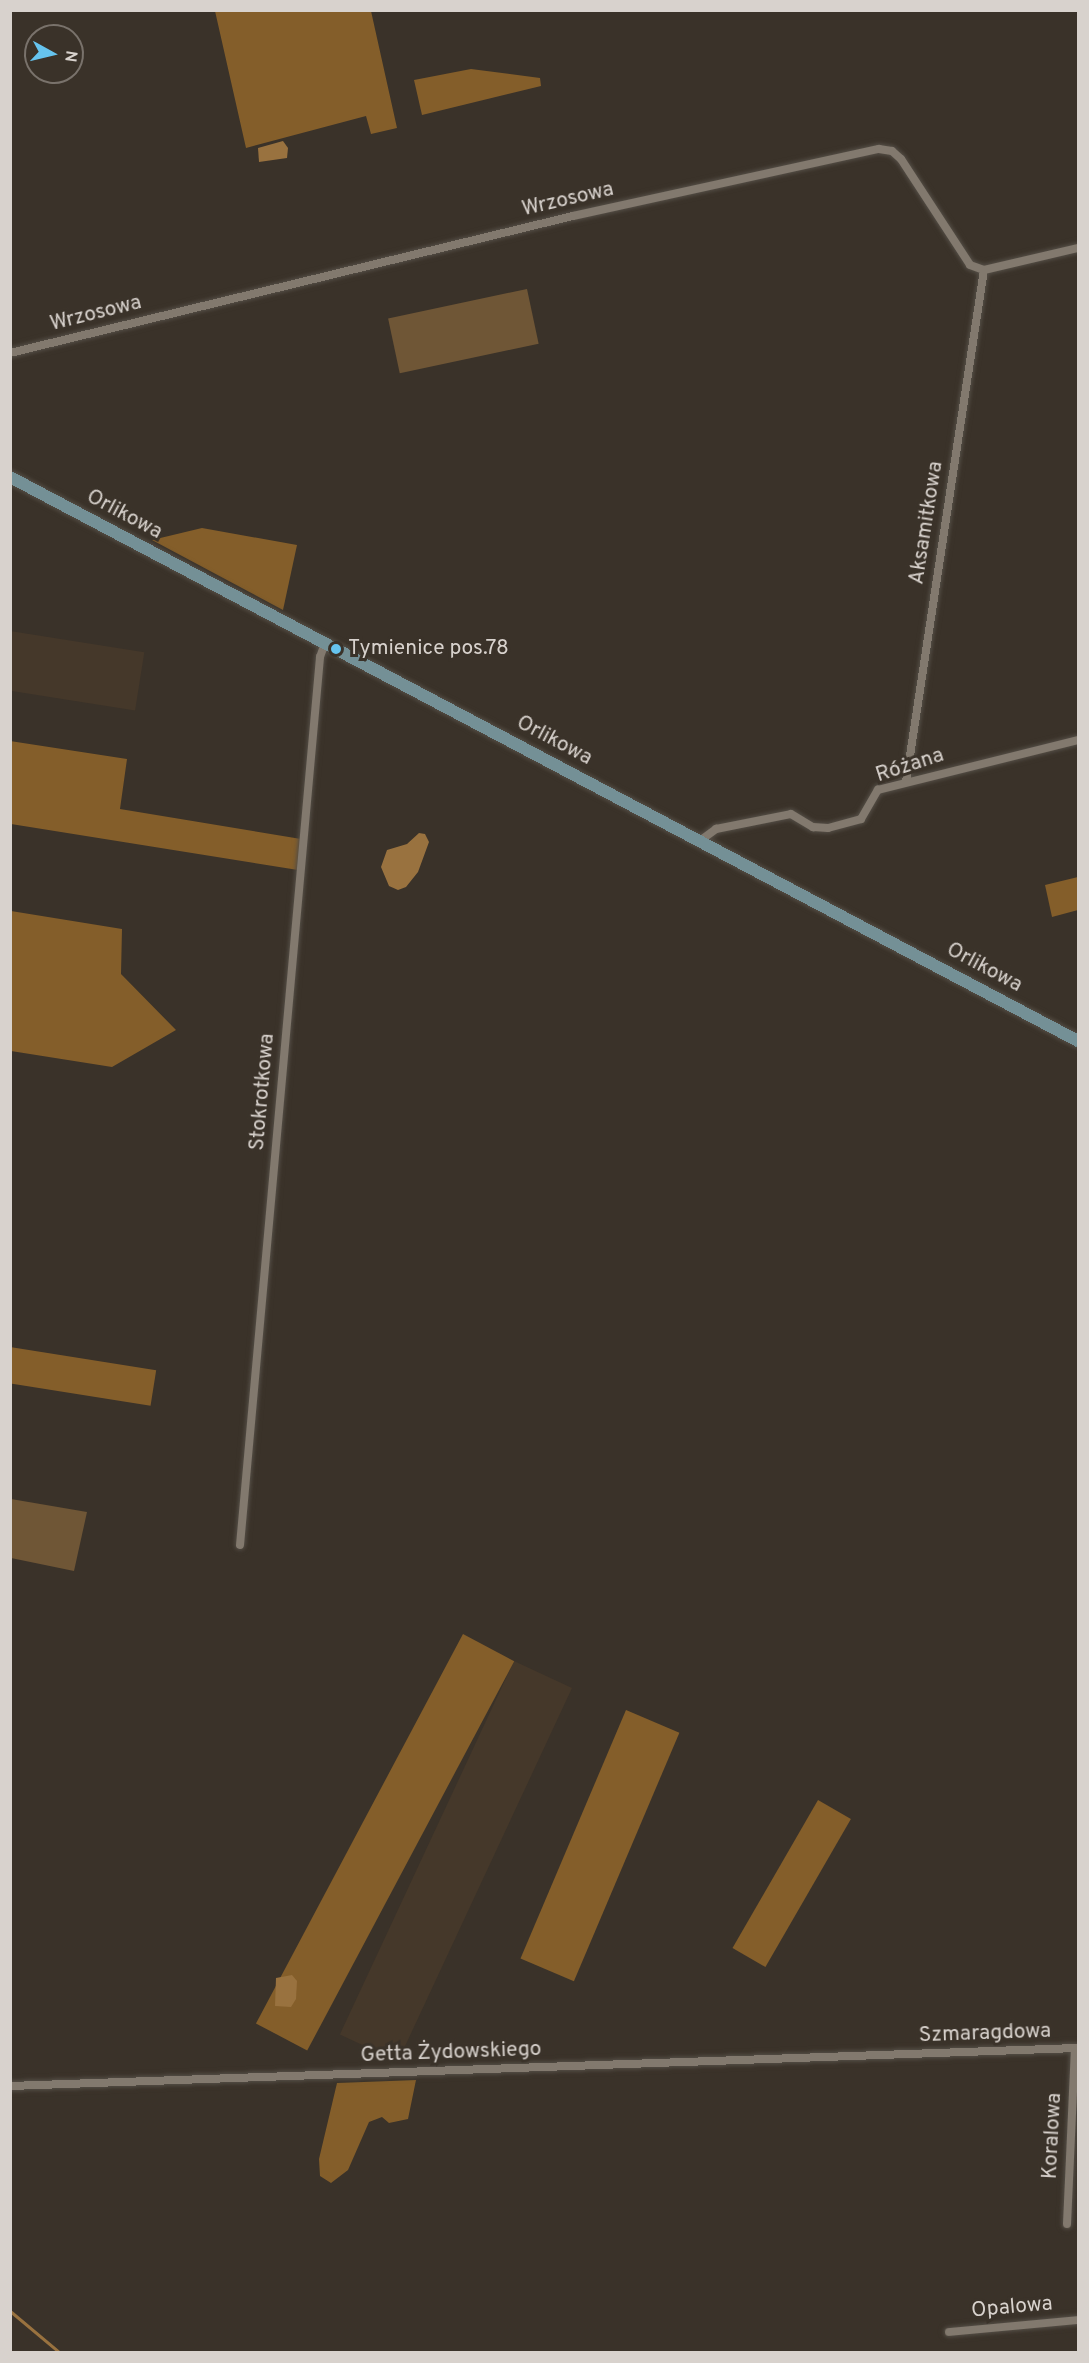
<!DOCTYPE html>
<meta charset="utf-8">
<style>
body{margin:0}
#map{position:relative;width:1089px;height:2363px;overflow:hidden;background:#3a3229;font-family:Overpass,sans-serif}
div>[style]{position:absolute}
.built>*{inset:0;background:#45382a;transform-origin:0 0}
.green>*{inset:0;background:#6f5636;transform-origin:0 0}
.forest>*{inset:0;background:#845e2a;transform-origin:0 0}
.water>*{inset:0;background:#99723f}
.stream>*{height:3px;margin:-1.5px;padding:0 1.5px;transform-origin:1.5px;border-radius:1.5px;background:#99723f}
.roads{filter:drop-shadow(0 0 2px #544e46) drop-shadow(0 0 2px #544e46)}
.street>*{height:8px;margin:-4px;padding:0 4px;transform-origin:4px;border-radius:4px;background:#82796e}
.secondary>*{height:12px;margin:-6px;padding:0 6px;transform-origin:6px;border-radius:6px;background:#749096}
.dots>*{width:16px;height:16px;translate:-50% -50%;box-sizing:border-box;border:3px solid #3a3229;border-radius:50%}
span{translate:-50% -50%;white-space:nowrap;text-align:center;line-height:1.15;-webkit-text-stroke:6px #3a3229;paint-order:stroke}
.street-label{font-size:21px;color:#d8d2cd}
.poi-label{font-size:21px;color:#d8d2cd}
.left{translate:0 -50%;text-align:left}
.frame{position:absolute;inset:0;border:12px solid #d8d2cd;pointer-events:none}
.north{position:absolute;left:24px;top:24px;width:60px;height:60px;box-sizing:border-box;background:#3a3229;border:2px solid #79726b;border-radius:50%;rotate:98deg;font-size:16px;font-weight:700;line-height:24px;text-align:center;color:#d8d2cd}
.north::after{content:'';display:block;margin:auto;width:21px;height:27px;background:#66c4ef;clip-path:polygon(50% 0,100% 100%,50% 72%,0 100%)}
</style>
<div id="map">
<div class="built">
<div style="left:10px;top:631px;width:136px;height:59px;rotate:9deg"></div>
<div style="left:514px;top:1661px;width:64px;height:412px;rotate:25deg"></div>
</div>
<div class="green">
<div style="left:527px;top:289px;width:56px;height:142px;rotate:78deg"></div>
<div style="clip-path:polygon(11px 1499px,87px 1512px,74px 1571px,11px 1558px)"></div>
</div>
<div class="forest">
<div style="clip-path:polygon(215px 11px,371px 11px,397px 128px,371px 134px,366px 116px,246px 148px)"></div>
<div style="clip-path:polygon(471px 69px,540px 78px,541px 86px,422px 115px,414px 80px)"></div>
<div style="clip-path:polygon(202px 528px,297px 545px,283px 610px,152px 540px)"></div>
<div style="clip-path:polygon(10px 741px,127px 759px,120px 809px,301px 839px,298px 870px,11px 824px)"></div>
<div style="clip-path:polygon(1078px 877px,1078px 910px,1052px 917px,1045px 885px)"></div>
<div style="clip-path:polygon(11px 911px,122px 929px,121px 974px,176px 1030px,112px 1067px,11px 1051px)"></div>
<div style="left:10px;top:1347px;width:148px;height:36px;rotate:9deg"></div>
<div style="left:463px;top:1634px;width:58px;height:441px;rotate:28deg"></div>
<div style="left:626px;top:1710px;width:58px;height:270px;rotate:23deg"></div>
<div style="left:818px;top:1800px;width:38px;height:171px;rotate:30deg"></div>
<div style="clip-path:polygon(416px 2080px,408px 2119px,389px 2123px,382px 2117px,369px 2122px,348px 2170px,331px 2183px,320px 2176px,319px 2159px,337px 2083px)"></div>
</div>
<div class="water">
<div style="clip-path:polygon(283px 141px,288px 148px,287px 158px,259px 162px,258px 148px)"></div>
<div style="clip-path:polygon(419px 833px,425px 834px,429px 842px,418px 872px,406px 887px,398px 890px,389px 886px,381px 867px,387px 850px,407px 844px)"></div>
<div style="clip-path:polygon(292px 1975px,297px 1981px,296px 1999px,291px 2007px,275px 2006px,276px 1978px)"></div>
</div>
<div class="stream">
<div style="left:10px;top:2311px;width:64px;rotate:39.9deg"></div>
</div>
<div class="roads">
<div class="street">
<div style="left:10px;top:353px;width:579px;rotate:-13.68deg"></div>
<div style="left:573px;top:216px;width:313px;rotate:-12.4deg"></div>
<div style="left:879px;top:149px;width:13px;rotate:9deg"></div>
<div style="left:892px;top:151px;width:12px;rotate:42deg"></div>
<div style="left:901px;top:159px;width:126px;rotate:56.9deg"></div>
<div style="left:970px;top:265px;width:15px;rotate:20deg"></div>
<div style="left:984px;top:270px;width:97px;rotate:-13.2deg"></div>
<div style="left:906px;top:782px;width:518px;rotate:-81.34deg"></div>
<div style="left:701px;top:840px;width:19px;rotate:-36deg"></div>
<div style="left:716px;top:829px;width:76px;rotate:-11.3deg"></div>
<div style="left:791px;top:814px;width:26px;rotate:31deg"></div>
<div style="left:813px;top:827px;width:15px;rotate:4deg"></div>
<div style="left:828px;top:828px;width:34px;rotate:-15deg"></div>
<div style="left:861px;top:819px;width:34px;rotate:-60deg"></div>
<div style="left:878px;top:790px;width:206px;rotate:-14deg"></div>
<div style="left:240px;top:1545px;width:892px;rotate:-84.85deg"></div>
<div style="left:320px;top:657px;width:15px;rotate:-70deg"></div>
<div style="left:10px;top:2086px;width:1069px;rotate:-2.04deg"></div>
<div style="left:1067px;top:2224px;width:175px;rotate:-87.4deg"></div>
<div style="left:949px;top:2332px;width:130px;rotate:-5.3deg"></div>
</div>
<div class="secondary">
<div style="left:10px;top:477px;width:1208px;rotate:27.84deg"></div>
</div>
</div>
<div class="dots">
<div style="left:336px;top:649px;background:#66c4ef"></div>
</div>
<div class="street-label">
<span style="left:568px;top:200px;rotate:-13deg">Wrzosowa</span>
<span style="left:96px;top:314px;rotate:-14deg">Wrzosowa</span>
<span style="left:124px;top:515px;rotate:28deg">Orlikowa</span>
<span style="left:927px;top:523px;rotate:-81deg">Aksamitkowa</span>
<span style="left:554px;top:741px;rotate:28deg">Orlikowa</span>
<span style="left:910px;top:766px;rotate:-18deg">Różana</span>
<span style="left:984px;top:968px;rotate:28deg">Orlikowa</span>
<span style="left:263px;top:1092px;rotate:-85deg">Stokrotkowa</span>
<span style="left:985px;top:2034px;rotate:-2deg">Szmaragdowa</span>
<span style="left:451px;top:2053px;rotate:-2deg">Getta Żydowskiego</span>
<span style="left:1053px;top:2136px;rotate:-87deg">Koralowa</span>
<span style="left:1012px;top:2308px;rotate:-5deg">Opalowa</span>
</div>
<div class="poi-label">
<span class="left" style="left:348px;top:649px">Tymienice pos.78</span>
</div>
<div class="frame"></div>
<div class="north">N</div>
</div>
